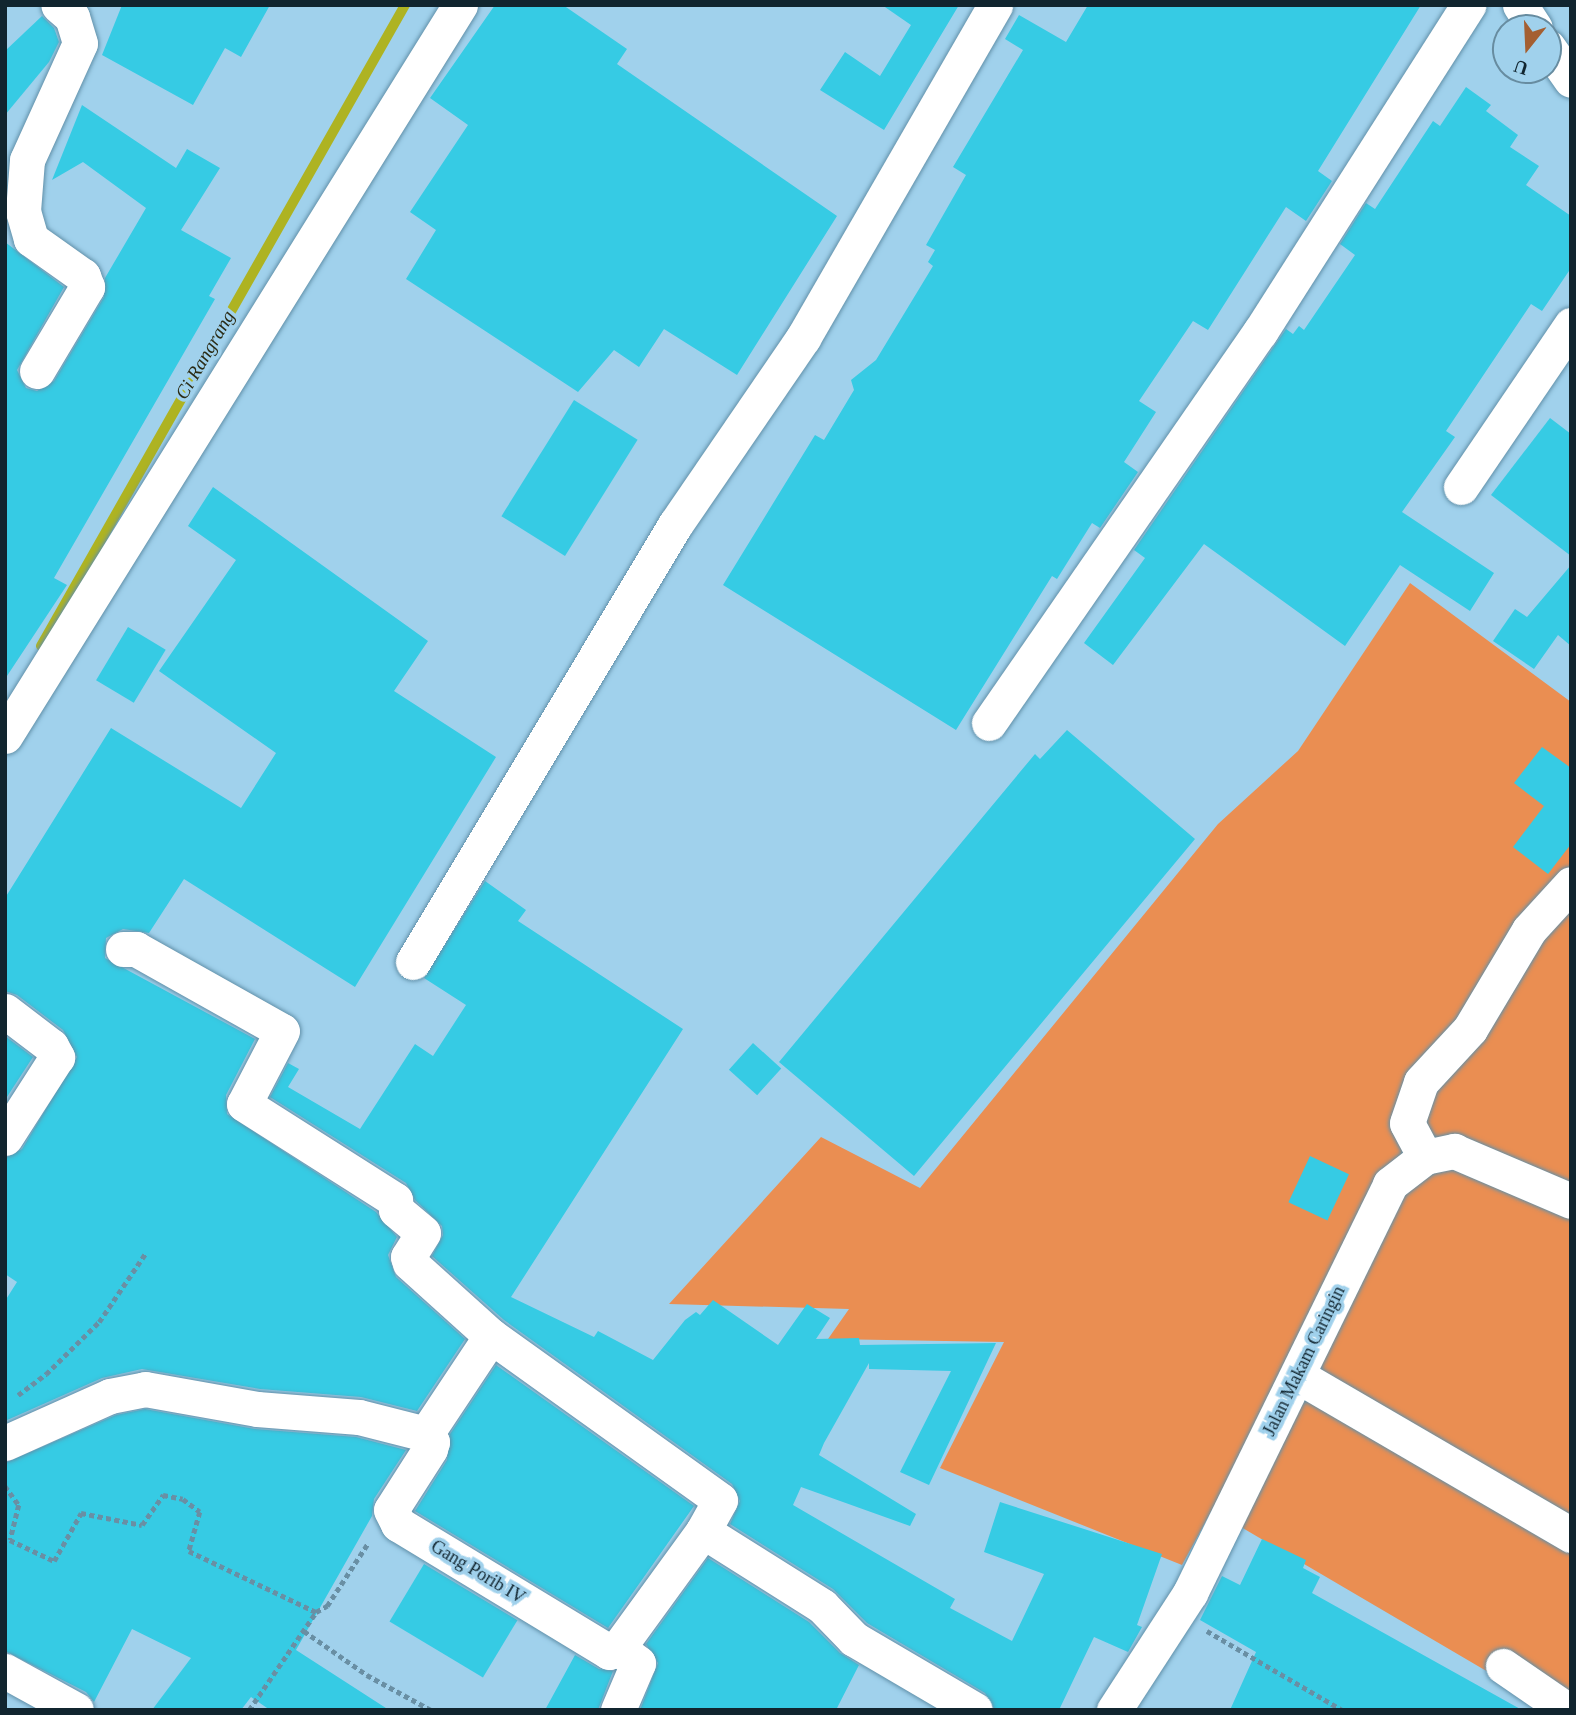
<!DOCTYPE html>
<style>
body{margin:0}
#map{position:relative;width:1576px;height:1715px;overflow:hidden;background:#a0d1ec;font-family:Georgia,serif}
div>[style]{position:absolute}
.green>*{inset:0;background:#ea8e52}
.stream>*{height:10px;margin:-5px;padding:0 5px;transform-origin:5px;border-radius:5px;background:#aeb322}
.building>*{inset:0;background:#36cbe4;transform-origin:0 0}
.path>*{height:4.5px;margin-top:-2.25px;transform-origin:0;background:repeating-linear-gradient(90deg,#698fa4 0 5px,transparent 0 8.5px)}
.roads{filter:drop-shadow(0 0 2px #6190a9) drop-shadow(0 0 2px #6190a9)}
.minor>*{height:35px;margin:-17.5px;padding:0 17.5px;transform-origin:17.5px;border-radius:17.5px;background:#fff}
span{translate:-50% -50%;white-space:nowrap;text-align:center;line-height:1.15;-webkit-text-stroke:7px #a0d1ec;paint-order:stroke}
.street-label{font-size:18px;color:#11252f}
.water-label{font-size:19px;color:#2b2c16;font-style:italic}
.frame{position:absolute;inset:0;border:7px solid #11252f;pointer-events:none}
.north{position:absolute;left:1492px;top:14px;width:70px;height:70px;box-sizing:border-box;background:#a0d1ec;border:2px solid #678ca0;border-radius:50%;rotate:198deg;font-size:19px;font-weight:700;line-height:28px;text-align:center;color:#11252f}
.north::after{content:'';display:block;margin:auto;width:24px;height:32px;background:#a45f31;clip-path:polygon(50% 0,100% 100%,50% 72%,0 100%)}
</style>
<div id="map">
<div class="green">
<div style="clip-path:polygon(1410px 583px,1571px 702px,1571px 1710px,1553px 1710px,1212px 1510px,1182px 1565px,940px 1468px,1004px 1342px,828px 1339px,849px 1309px,669px 1304px,821px 1137px,920px 1188px,1218px 824px,1298px 751px)"></div>
</div>
<div class="stream">
<div style="left:41px;top:646px;width:737px;rotate:-60.41deg"></div>
</div>
<div class="building">
<div style="clip-path:polygon(122px 5px,270px 5px,241px 57px,225px 48px,193px 105px,102px 55px)"></div>
<div style="clip-path:polygon(495px 5px,563px 5px,627px 49px,617px 64px,837px 216px,737px 375px,664px 329px,639px 367px,614px 350px,578px 392px,406px 279px,436px 230px,410px 212px,468px 125px,430px 98px)"></div>
<div style="clip-path:polygon(882px 5px,959px 5px,884px 130px,820px 90px,845px 52px,880px 76px,911px 25px)"></div>
<div style="clip-path:polygon(1088px 5px,1421px 5px,1318px 171px,1332px 181px,1306px 221px,1286px 207px,1208px 330px,1193px 321px,1139px 401px,1156px 412px,1124px 462px,1138px 472px,1100px 528px,1092px 523px,1057px 579px,1052px 576px,956px 730px,723px 585px,815px 435px,824px 440px,854px 390px,851px 380px,876px 360px,933px 266px,928px 262px,935px 250px,926px 245px,966px 175px,953px 167px,1023px 50px,1005px 39px,1019px 15px,1066px 42px)"></div>
<div style="clip-path:polygon(42px 16px,54px 28px,59px 42px,49px 62px,5px 115px,5px 51px)"></div>
<div style="clip-path:polygon(1466px 87px,1491px 105px,1486px 111px,1518px 135px,1510px 147px,1539px 166px,1526px 185px,1571px 216px,1571px 268px,1542px 311px,1531px 304px,1446px 431px,1455px 437px,1402px 512px,1494px 573px,1470px 611px,1400px 565px,1345px 646px,1204px 544px,1113px 665px,1084px 643px,1145px 558px,1134px 550px,1286px 329px,1293px 334px,1299px 326px,1304px 330px,1355px 255px,1340px 244px,1366px 203px,1375px 209px,1433px 121px,1440px 126px)"></div>
<div style="clip-path:polygon(82px 105px,176px 168px,187px 149px,220px 168px,181px 230px,231px 258px,209px 296px,215px 299px,54px 578px,67px 585px,5px 679px,5px 242px,64px 287px,17px 370px,26px 388px,37px 391px,54px 381px,104px 297px,105px 278px,146px 208px,83px 162px,52px 180px)"></div>
<div style="left:574px;top:400px;width:75px;height:137px;rotate:32deg"></div>
<div style="clip-path:polygon(1550px 418px,1571px 434px,1571px 556px,1491px 495px)"></div>
<div style="clip-path:polygon(213px 487px,428px 641px,394px 691px,496px 757px,355px 987px,184px 879px,149px 933px,123px 929px,106px 938px,105px 958px,255px 1039px,226px 1095px,227px 1114px,376px 1212px,397px 1237px,388px 1255px,396px 1277px,465px 1339px,417px 1411px,361px 1397px,260px 1389px,142px 1369px,102px 1378px,5px 1421px,5px 1301px,17px 1282px,5px 1274px,5px 1158px,22px 1149px,77px 1057px,63px 1030px,17px 995px,5px 991px,5px 898px,111px 728px,241px 808px,276px 753px,159px 671px,236px 560px,188px 526px)"></div>
<div style="clip-path:polygon(1571px 565px,1571px 646px,1558px 635px,1534px 669px,1493px 641px,1515px 609px,1527px 617px)"></div>
<div style="left:128px;top:627px;width:44px;height:62px;rotate:31deg"></div>
<div style="clip-path:polygon(1067px 730px,1195px 839px,914px 1176px,779px 1062px,1035px 754px,1040px 759px)"></div>
<div style="clip-path:polygon(1542px 747px,1571px 768px,1571px 844px,1548px 874px,1513px 847px,1544px 806px,1514px 783px)"></div>
<div style="clip-path:polygon(485px 881px,526px 910px,518px 921px,683px 1029px,511px 1297px,594px 1337px,598px 1331px,653px 1360px,685px 1320px,696px 1312px,700px 1315px,713px 1300px,778px 1345px,807px 1304px,830px 1318px,816px 1339px,859px 1338px,860px 1345px,996px 1343px,929px 1485px,900px 1472px,951px 1371px,869px 1369px,869px 1363px,824px 1443px,819px 1455px,916px 1514px,910px 1526px,801px 1487px,793px 1505px,955px 1599px,950px 1608px,1012px 1641px,1044px 1574px,984px 1552px,1000px 1502px,1162px 1554px,1137px 1625px,1142px 1627px,1128px 1652px,1094px 1637px,1059px 1710px,995px 1710px,985px 1693px,867px 1623px,833px 1589px,730px 1524px,740px 1501px,732px 1484px,504px 1320px,432px 1256px,443px 1235px,442px 1226px,415px 1200px,406px 1183px,270px 1097px,288px 1063px,299px 1069px,288px 1087px,360px 1129px,415px 1044px,433px 1056px,466px 1005px,424px 978px)"></div>
<div style="clip-path:polygon(5px 1036px,33px 1057px,5px 1100px)"></div>
<div style="left:753px;top:1043px;width:38px;height:36px;rotate:42deg"></div>
<div style="left:1310px;top:1156px;width:43px;height:51px;rotate:25deg"></div>
<div style="clip-path:polygon(496px 1365px,694px 1506px,608px 1628px,415px 1511px,447px 1460px,450px 1434px)"></div>
<div style="clip-path:polygon(145px 1409px,255px 1429px,356px 1437px,406px 1450px,374px 1499px,372px 1516px,296px 1650px,389px 1710px,270px 1710px,251px 1697px,241px 1710px,152px 1710px,191px 1658px,132px 1629px,94px 1702px,86px 1692px,5px 1651px,5px 1463px,116px 1415px)"></div>
<div style="clip-path:polygon(1262px 1539px,1306px 1560px,1303px 1568px,1320px 1577px,1312px 1593px,1522px 1710px,1230px 1710px,1256px 1652px,1200px 1620px,1222px 1576px,1240px 1585px)"></div>
<div style="clip-path:polygon(708px 1558px,809px 1622px,840px 1653px,859px 1665px,836px 1710px,640px 1710px,658px 1663px,646px 1644px)"></div>
<div style="left:424px;top:1564px;width:109px;height:67px;rotate:31deg"></div>
<div style="clip-path:polygon(575px 1655px,599px 1669px,613px 1671px,598px 1710px,545px 1710px)"></div>
</div>
<div class="path">
<div style="left:18px;top:1395px;width:35px;rotate:-37deg"></div>
<div style="left:46px;top:1374px;width:74px;rotate:-44.5deg"></div>
<div style="left:99px;top:1322px;width:82px;rotate:-55.9deg"></div>
<div style="left:5px;top:1486px;width:24px;rotate:54deg"></div>
<div style="left:19px;top:1505px;width:36px;rotate:104deg"></div>
<div style="left:10px;top:1540px;width:49px;rotate:25.5deg"></div>
<div style="left:54px;top:1561px;width:55px;rotate:-60.6deg"></div>
<div style="left:81px;top:1513px;width:62px;rotate:11.1deg"></div>
<div style="left:142px;top:1525px;width:37px;rotate:-55deg"></div>
<div style="left:163px;top:1495px;width:20px;rotate:11deg"></div>
<div style="left:183px;top:1499px;width:21px;rotate:37deg"></div>
<div style="left:200px;top:1512px;width:41px;rotate:105.8deg"></div>
<div style="left:189px;top:1551px;width:141px;rotate:25.7deg"></div>
<div style="left:316px;top:1612px;width:13px;rotate:-29deg"></div>
<div style="left:327px;top:1606px;width:75px;rotate:-56.9deg"></div>
<div style="left:304px;top:1631px;width:77px;rotate:34.9deg"></div>
<div style="left:367px;top:1675px;width:73px;rotate:28.7deg"></div>
<div style="left:1207px;top:1631px;width:156px;rotate:30.3deg"></div>
<div style="left:249px;top:1710px;width:119px;rotate:-55.6deg"></div>
</div>
<div class="roads">
<div class="minor">
<div style="left:1520px;top:5px;width:27px;rotate:57deg"></div>
<div style="left:1548px;top:47px;width:40px;rotate:55.1deg"></div>
<div style="left:37px;top:371px;width:98px;rotate:-59.2deg"></div>
<div style="left:87px;top:287px;width:12px;rotate:-110deg"></div>
<div style="left:83px;top:276px;width:64px;rotate:-144.6deg"></div>
<div style="left:31px;top:239px;width:29px;rotate:-106deg"></div>
<div style="left:23px;top:211px;width:51px;rotate:-85.5deg"></div>
<div style="left:27px;top:160px;width:128px;rotate:-65.6deg"></div>
<div style="left:80px;top:43px;width:27px;rotate:-107deg"></div>
<div style="left:72px;top:17px;width:18px;rotate:-139deg"></div>
<div style="left:1461px;top:487px;width:196px;rotate:-55.8deg"></div>
<div style="left:989px;top:723px;width:476px;rotate:-55.3deg"></div>
<div style="left:1260px;top:332px;width:388px;rotate:-57.5deg"></div>
<div style="left:5px;top:736px;width:861px;rotate:-58.1deg"></div>
<div style="left:123px;top:949px;width:13px"></div>
<div style="left:136px;top:949px;width:167px;rotate:29.3deg"></div>
<div style="left:282px;top:1031px;width:82px;rotate:117.5deg"></div>
<div style="left:244px;top:1104px;width:179px;rotate:32.4deg"></div>
<div style="left:395px;top:1200px;width:10px;rotate:84deg"></div>
<div style="left:396px;top:1210px;width:35px;rotate:40deg"></div>
<div style="left:423px;top:1233px;width:28px;rotate:122deg"></div>
<div style="left:408px;top:1257px;width:6px;rotate:72deg"></div>
<div style="left:410px;top:1263px;width:109px;rotate:42deg"></div>
<div style="left:413px;top:962px;width:510px;rotate:-59.06deg"></div>
<div style="left:675px;top:525px;width:227px;rotate:-55.6deg"></div>
<div style="left:803px;top:338px;width:384px;rotate:-60deg"></div>
<div style="left:5px;top:1011px;width:58px;rotate:37.3deg"></div>
<div style="left:51px;top:1046px;width:13px;rotate:61deg"></div>
<div style="left:57px;top:1057px;width:96px;rotate:122.7deg"></div>
<div style="left:1425px;top:1157px;width:38px;rotate:-118deg"></div>
<div style="left:1407px;top:1123px;width:43px;rotate:-71.1deg"></div>
<div style="left:1421px;top:1082px;width:72px;rotate:-47.2deg"></div>
<div style="left:1470px;top:1029px;width:115px;rotate:-59.2deg"></div>
<div style="left:1529px;top:930px;width:62px;rotate:-47.6deg"></div>
<div style="left:1298px;top:1376px;width:316px;rotate:30.2deg"></div>
<div style="left:5px;top:1443px;width:115px;rotate:-24.1deg"></div>
<div style="left:110px;top:1396px;width:36px;rotate:-11deg"></div>
<div style="left:145px;top:1389px;width:114px;rotate:10.1deg"></div>
<div style="left:257px;top:1409px;width:102px;rotate:4.5deg"></div>
<div style="left:359px;top:1417px;width:69px;rotate:14.2deg"></div>
<div style="left:426px;top:1434px;width:10px;rotate:53deg"></div>
<div style="left:432px;top:1442px;width:7px;rotate:106deg"></div>
<div style="left:430px;top:1449px;width:72px;rotate:122.6deg"></div>
<div style="left:391px;top:1510px;width:16px;rotate:63deg"></div>
<div style="left:398px;top:1524px;width:247px;rotate:31.2deg"></div>
<div style="left:609px;top:1652px;width:10px;rotate:-24deg"></div>
<div style="left:618px;top:1648px;width:145px;rotate:-54deg"></div>
<div style="left:703px;top:1531px;width:35px;rotate:-61deg"></div>
<div style="left:720px;top:1500px;width:282px;rotate:-144.4deg"></div>
<div style="left:491px;top:1336px;width:118px;rotate:123.6deg"></div>
<div style="left:703px;top:1531px;width:141px;rotate:32.2deg"></div>
<div style="left:822px;top:1606px;width:46px;rotate:45.9deg"></div>
<div style="left:854px;top:1639px;width:140px;rotate:30.4deg"></div>
<div style="left:1503px;top:1666px;width:78px;rotate:34.5deg"></div>
<div style="left:5px;top:1671px;width:81px;rotate:28.8deg"></div>
<div style="left:618px;top:1710px;width:51px;rotate:-66.9deg"></div>
<div style="left:638px;top:1663px;width:25px;rotate:-143deg"></div>
<div style="left:1114px;top:1710px;width:140px;rotate:-57deg"></div>
<div style="left:1190px;top:1593px;width:455px;rotate:-63.9deg"></div>
<div style="left:1390px;top:1184px;width:44px;rotate:-37.6deg"></div>
<div style="left:1425px;top:1157px;width:30px;rotate:-12deg"></div>
<div style="left:1454px;top:1151px;width:127px;rotate:23.1deg"></div>
</div>
</div>
<div class="street-label">
<span style="left:1304px;top:1361px;rotate:-64deg">Jalan Makam Caringin</span>
<span style="left:478px;top:1572px;rotate:31deg">Gang Porib IV</span>
</div>
<div class="water-label">
<span style="left:205px;top:355px;rotate:-60deg">Ci Rangrang</span>
</div>
<div class="frame"></div>
<div class="north">U</div>
</div>
